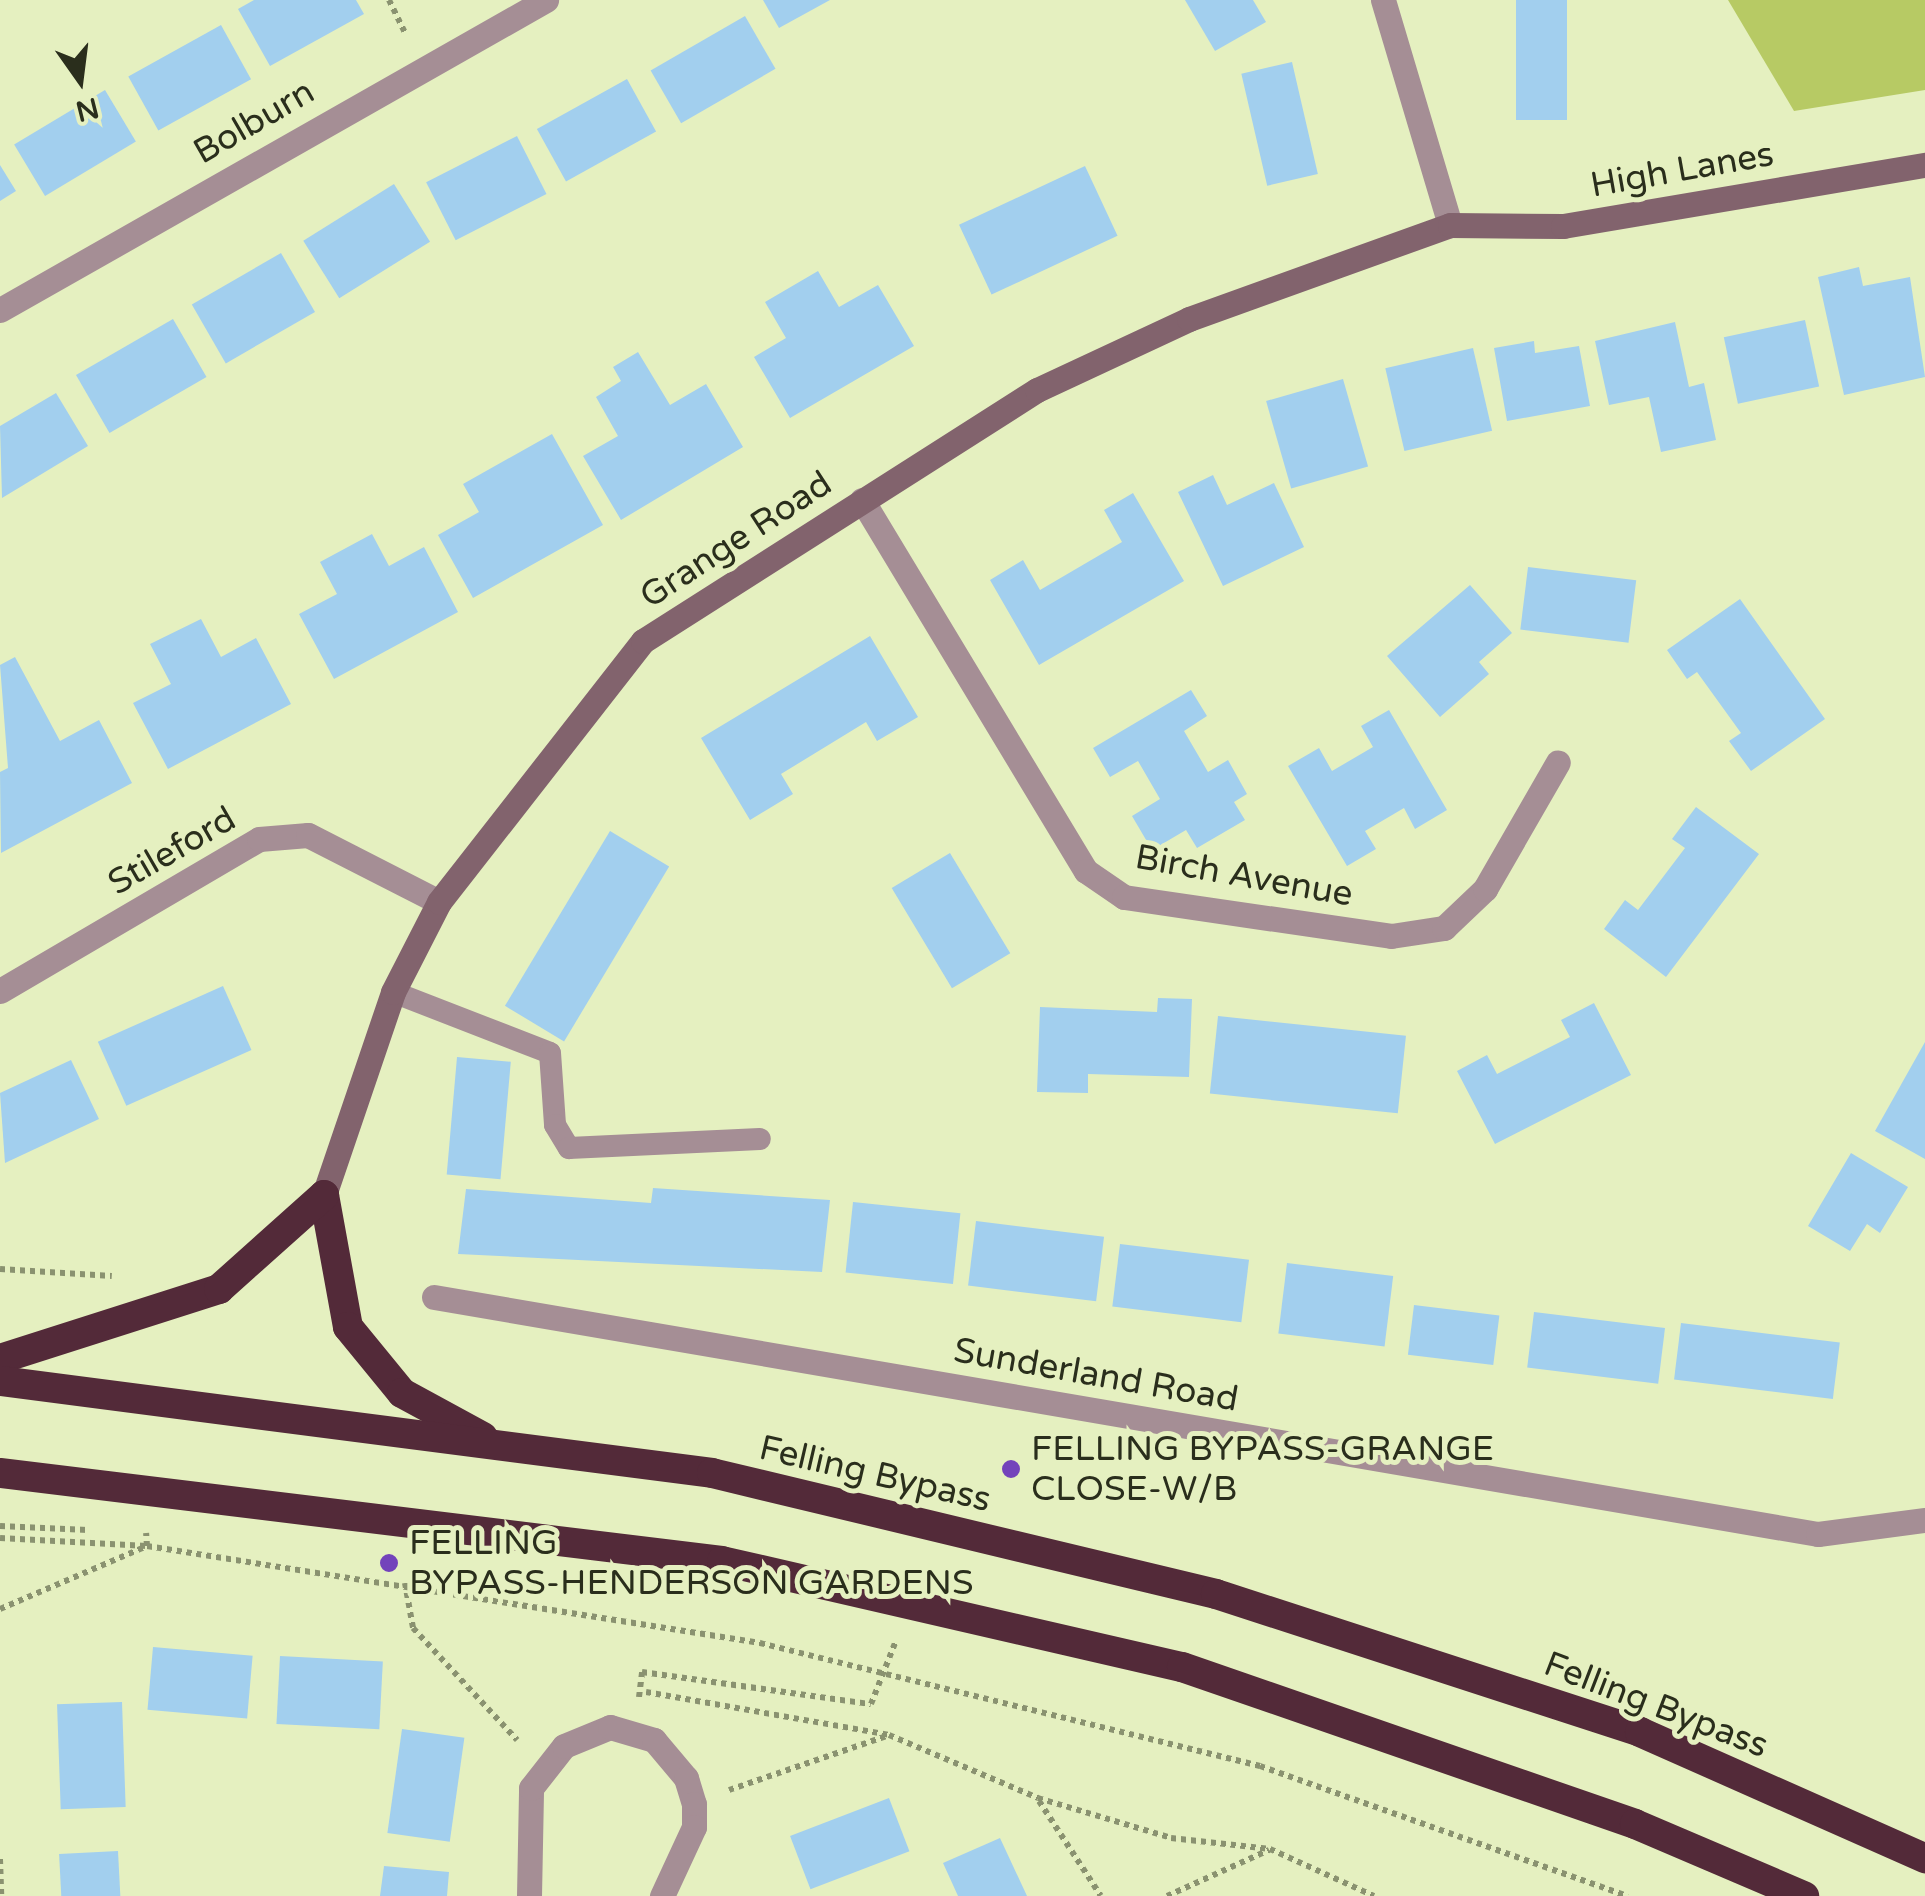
<!DOCTYPE html>
<style>
body{margin:0}
#map{position:relative;width:1925px;height:1896px;overflow:hidden;background:#e5f0c0;font-family:"Varela Round",sans-serif}
div>[style]{position:absolute}
.green>*{inset:0;background:#b7ca64}
.building>*{inset:0;background:#a2cfee;transform-origin:0 0}
.path>*{height:6px;margin-top:-3px;transform-origin:0;background:repeating-linear-gradient(90deg,#8a9270 0 5px,transparent 0 10px)}
.lane>*{height:22px;margin:-11px;padding:0 11px;transform-origin:11px;border-radius:11px;background:#a58e95}
.street>*{height:25px;margin:-12.5px;padding:0 12.5px;transform-origin:12.5px;border-radius:12.5px;background:#a58e95}
.secondary>*{height:25px;margin:-12.5px;padding:0 12.5px;transform-origin:12.5px;border-radius:12.5px;background:#82636d}
.highway>*{height:30px;margin:-15px;padding:0 15px;transform-origin:15px;border-radius:15px;background:#532a39}
.dots>*{width:28px;height:28px;translate:-50% -50%;box-sizing:border-box;border:5px solid #e5f0c0;border-radius:50%}
span{translate:-50% -50%;white-space:nowrap;text-align:center;line-height:1.15;-webkit-text-stroke:10px #e5f0c0;paint-order:stroke}
.street-label{font-size:35px;color:#2a2e1c}
.poi-label{font-size:35px;color:#2a2e1c}
.left{translate:0 -50%;text-align:left}
.north{position:absolute;left:30px;top:30px;width:100px;height:100px;-webkit-text-stroke:8px #e5f0c0;paint-order:stroke;rotate:166deg;font-size:28px;font-weight:700;line-height:40px;text-align:center;color:#2a2e1c}
.north::after{content:'';display:block;margin:auto;width:35px;height:45px;background:#2a2e1c;clip-path:polygon(50% 0,100% 100%,50% 72%,0 100%)}
</style>
<div id="map">
<div class="green">
<div style="clip-path:polygon(1728px 0,1925px 0,1925px 90px,1794px 111px)"></div>
</div>
<div class="building">
<div style="clip-path:polygon(254px 0,356px 0,364px 14px,270px 66px,238px 9px)"></div>
<div style="clip-path:polygon(763px 0,830px 0,779px 28px)"></div>
<div style="clip-path:polygon(1185px 0,1253px 0,1266px 22px,1215px 51px)"></div>
<div style="left:1516px;top:0;width:51px;height:120px"></div>
<div style="left:745px;top:16px;width:61px;height:109px;rotate:60deg"></div>
<div style="left:221px;top:25px;width:62px;height:106px;rotate:61deg"></div>
<div style="left:1292px;top:62px;width:115px;height:52px;rotate:77deg"></div>
<div style="left:627px;top:79px;width:60px;height:103px;rotate:61deg"></div>
<div style="left:105px;top:90px;width:60px;height:106px;rotate:59deg"></div>
<div style="left:517px;top:136px;width:65px;height:102px;rotate:63deg"></div>
<div style="clip-path:polygon(0 165px,16px 191px,0 201px)"></div>
<div style="left:1085px;top:166px;width:77px;height:139px;rotate:65deg"></div>
<div style="left:394px;top:184px;width:68px;height:107px;rotate:58deg"></div>
<div style="left:281px;top:253px;width:68px;height:103px;rotate:60deg"></div>
<div style="clip-path:polygon(1859px 267px,1863px 286px,1910px 277px,1925px 377px,1844px 395px,1818px 277px)"></div>
<div style="clip-path:polygon(818px 271px,839px 307px,878px 285px,914px 346px,790px 418px,754px 357px,786px 338px,765px 302px)"></div>
<div style="left:173px;top:319px;width:67px;height:112px;rotate:60deg"></div>
<div style="left:1805px;top:320px;width:68px;height:83px;rotate:78deg"></div>
<div style="clip-path:polygon(1675px 322px,1689px 387px,1704px 383px,1716px 440px,1661px 452px,1649px 397px,1609px 405px,1595px 341px)"></div>
<div style="clip-path:polygon(1534px 341px,1535px 353px,1579px 346px,1590px 406px,1507px 421px,1494px 348px)"></div>
<div style="left:1473px;top:348px;width:85px;height:90px;rotate:77deg"></div>
<div style="clip-path:polygon(638px 352px,670px 405px,706px 384px,743px 447px,621px 520px,583px 456px,618px 436px,596px 397px,621px 381px,613px 367px)"></div>
<div style="left:1343px;top:379px;width:91px;height:80px;rotate:74deg"></div>
<div style="clip-path:polygon(56px 393px,88px 446px,2px 498px,0 426px)"></div>
<div style="clip-path:polygon(552px 434px,603px 525px,473px 598px,438px 535px,479px 512px,463px 484px)"></div>
<div style="clip-path:polygon(1213px 475px,1227px 505px,1274px 483px,1304px 547px,1223px 586px,1178px 492px)"></div>
<div style="clip-path:polygon(1133px 493px,1184px 581px,1039px 665px,990px 580px,1023px 560px,1040px 590px,1122px 542px,1104px 510px)"></div>
<div style="clip-path:polygon(372px 534px,389px 566px,424px 547px,458px 612px,334px 679px,299px 614px,337px 594px,320px 562px)"></div>
<div style="left:1528px;top:567px;width:109px;height:63px;rotate:7deg"></div>
<div style="clip-path:polygon(1470px 585px,1512px 633px,1479px 662px,1489px 674px,1440px 717px,1387px 656px)"></div>
<div style="clip-path:polygon(1740px 599px,1825px 719px,1751px 771px,1729px 741px,1741px 733px,1697px 672px,1687px 679px,1667px 650px)"></div>
<div style="clip-path:polygon(201px 619px,221px 657px,256px 638px,291px 704px,168px 769px,133px 703px,171px 684px,150px 644px)"></div>
<div style="clip-path:polygon(870px 636px,918px 717px,877px 741px,866px 722px,781px 774px,793px 794px,750px 820px,701px 738px)"></div>
<div style="clip-path:polygon(15px 657px,60px 741px,99px 720px,132px 783px,1px 853px,0 772px,8px 768px,0 665px)"></div>
<div style="clip-path:polygon(1191px 690px,1207px 716px,1184px 731px,1208px 772px,1228px 760px,1247px 794px,1234px 802px,1245px 820px,1197px 848px,1186px 830px,1152px 850px,1132px 816px,1160px 799px,1138px 761px,1110px 777px,1093px 748px)"></div>
<div style="clip-path:polygon(1389px 710px,1447px 810px,1415px 829px,1404px 808px,1365px 831px,1376px 849px,1347px 866px,1288px 766px,1319px 748px,1332px 771px,1373px 747px,1361px 726px)"></div>
<div style="clip-path:polygon(1696px 807px,1759px 854px,1666px 977px,1604px 929px,1625px 900px,1638px 910px,1685px 848px,1672px 839px)"></div>
<div style="left:610px;top:831px;width:69px;height:204px;rotate:31deg"></div>
<div style="left:950px;top:853px;width:117px;height:68px;rotate:59deg"></div>
<div style="left:223px;top:986px;width:70px;height:137px;rotate:66deg"></div>
<div style="clip-path:polygon(1158px 998px,1192px 999px,1189px 1077px,1088px 1074px,1088px 1093px,1037px 1092px,1040px 1007px,1157px 1012px)"></div>
<div style="clip-path:polygon(1594px 1003px,1631px 1075px,1495px 1144px,1457px 1071px,1487px 1055px,1497px 1074px,1570px 1037px,1561px 1020px)"></div>
<div style="left:1218px;top:1016px;width:189px;height:78px;rotate:6deg"></div>
<div style="clip-path:polygon(1925px 1042px,1925px 1159px,1875px 1131px)"></div>
<div style="left:457px;top:1057px;width:54px;height:118px;rotate:5deg"></div>
<div style="clip-path:polygon(71px 1060px,99px 1119px,5px 1163px,0 1093px)"></div>
<div style="clip-path:polygon(1851px 1153px,1908px 1187px,1880px 1233px,1867px 1224px,1850px 1251px,1808px 1226px)"></div>
<div style="clip-path:polygon(653px 1188px,830px 1200px,822px 1272px,458px 1254px,466px 1189px,651px 1203px)"></div>
<div style="left:853px;top:1202px;width:108px;height:71px;rotate:6deg"></div>
<div style="left:976px;top:1221px;width:129px;height:65px;rotate:7deg"></div>
<div style="left:1120px;top:1244px;width:130px;height:63px;rotate:7deg"></div>
<div style="left:1287px;top:1263px;width:107px;height:71px;rotate:7deg"></div>
<div style="left:1414px;top:1305px;width:86px;height:50px;rotate:7deg"></div>
<div style="left:1534px;top:1312px;width:132px;height:56px;rotate:7deg"></div>
<div style="left:1681px;top:1323px;width:160px;height:57px;rotate:7deg"></div>
<div style="left:153px;top:1647px;width:100px;height:63px;rotate:5deg"></div>
<div style="left:280px;top:1656px;width:103px;height:68px;rotate:3deg"></div>
<div style="left:122px;top:1702px;width:105px;height:65px;rotate:88deg"></div>
<div style="left:402px;top:1729px;width:63px;height:105px;rotate:8deg"></div>
<div style="left:889px;top:1798px;width:57px;height:106px;rotate:69deg"></div>
<div style="clip-path:polygon(1000px 1838px,1027px 1896px,958px 1896px,943px 1863px)"></div>
<div style="left:118px;top:1851px;width:45px;height:59px;rotate:87deg"></div>
<div style="clip-path:polygon(384px 1866px,449px 1872px,447px 1896px,380px 1896px)"></div>
</div>
<div class="path">
<div style="left:389px;top:0;width:39px;rotate:64deg"></div>
<div style="left:0;top:1269px;width:112px;rotate:3.6deg"></div>
<div style="left:0;top:1526px;width:88px;rotate:2.6deg"></div>
<div style="left:0;top:1538px;width:147px;rotate:3.1deg"></div>
<div style="left:147px;top:1546px;width:621px;rotate:8.99deg"></div>
<div style="left:760px;top:1643px;width:515px;rotate:13.82deg"></div>
<div style="left:1260px;top:1766px;width:390px;rotate:19.5deg"></div>
<div style="left:405px;top:1583px;width:46px;rotate:79.9deg"></div>
<div style="left:413px;top:1628px;width:153px;rotate:47.1deg"></div>
<div style="left:0;top:1609px;width:160px;rotate:-23.2deg"></div>
<div style="left:147px;top:1546px;width:13px;rotate:-94deg"></div>
<div style="left:646px;top:1692px;width:247px;rotate:10deg"></div>
<div style="left:889px;top:1735px;width:162px;rotate:22.9deg"></div>
<div style="left:1038px;top:1798px;width:139px;rotate:16.7deg"></div>
<div style="left:1171px;top:1838px;width:100px;rotate:6.3deg"></div>
<div style="left:1270px;top:1849px;width:114px;rotate:24.3deg"></div>
<div style="left:639px;top:1697px;width:25px;rotate:-83deg"></div>
<div style="left:642px;top:1672px;width:231px;rotate:8deg"></div>
<div style="left:871px;top:1704px;width:66px;rotate:-68.5deg"></div>
<div style="left:729px;top:1790px;width:167px;rotate:-18.9deg"></div>
<div style="left:1039px;top:1801px;width:113px;rotate:56.9deg"></div>
<div style="left:0;top:1859px;width:37px;rotate:88deg"></div>
<div style="left:1167px;top:1896px;width:112px;rotate:-24.3deg"></div>
</div>
<div class="lane">
<div style="left:393px;top:992px;width:168px;rotate:21.2deg"></div>
<div style="left:550px;top:1053px;width:72px;rotate:86deg"></div>
<div style="left:555px;top:1125px;width:27px;rotate:59deg"></div>
<div style="left:569px;top:1148px;width:191px;rotate:-2.7deg"></div>
</div>
<div class="street">
<div style="left:1383px;top:0;width:235px;rotate:73.4deg"></div>
<div style="left:0;top:310px;width:628px;rotate:-29.59deg"></div>
<div style="left:862px;top:500px;width:433px;rotate:58.9deg"></div>
<div style="left:1086px;top:871px;width:46px;rotate:34.4deg"></div>
<div style="left:1124px;top:897px;width:270px;rotate:8.3deg"></div>
<div style="left:1391px;top:936px;width:54px;rotate:-8.6deg"></div>
<div style="left:1444px;top:928px;width:57px;rotate:-43.6deg"></div>
<div style="left:1485px;top:889px;width:146px;rotate:-60.1deg"></div>
<div style="left:0;top:991px;width:300px;rotate:-30.4deg"></div>
<div style="left:259px;top:839px;width:49px;rotate:-4.7deg"></div>
<div style="left:308px;top:835px;width:147px;rotate:27.1deg"></div>
<div style="left:434px;top:1297px;width:1404px;rotate:9.72deg"></div>
<div style="left:1818px;top:1534px;width:108px;rotate:-7.5deg"></div>
<div style="left:529px;top:1896px;width:108px;rotate:-88.9deg"></div>
<div style="left:531px;top:1788px;width:53px;rotate:-51.8deg"></div>
<div style="left:564px;top:1746px;width:50px;rotate:-22.4deg"></div>
<div style="left:610px;top:1727px;width:46px;rotate:16.5deg"></div>
<div style="left:654px;top:1740px;width:50px;rotate:49.9deg"></div>
<div style="left:686px;top:1778px;width:27px;rotate:73deg"></div>
<div style="left:694px;top:1804px;width:23px;rotate:90deg"></div>
<div style="left:694px;top:1827px;width:76px;rotate:114.9deg"></div>
</div>
<div class="secondary">
<div style="left:324px;top:1195px;width:214px;rotate:-71.2deg"></div>
<div style="left:393px;top:992px;width:101px;rotate:-62.9deg"></div>
<div style="left:439px;top:902px;width:331px;rotate:-52deg"></div>
<div style="left:643px;top:641px;width:467px;rotate:-32.5deg"></div>
<div style="left:1037px;top:390px;width:168px;rotate:-25deg"></div>
<div style="left:1189px;top:319px;width:277px;rotate:-19.8deg"></div>
<div style="left:1450px;top:225px;width:113px;rotate:0.5deg"></div>
<div style="left:1563px;top:226px;width:367px;rotate:-9.6deg"></div>
</div>
<div class="highway">
<div style="left:324px;top:1195px;width:134px;rotate:79.7deg"></div>
<div style="left:348px;top:1327px;width:85px;rotate:50.7deg"></div>
<div style="left:402px;top:1393px;width:92px;rotate:28.5deg"></div>
<div style="left:0;top:1359px;width:230px;rotate:-17.7deg"></div>
<div style="left:219px;top:1289px;width:141px;rotate:-41.8deg"></div>
<div style="left:0;top:1381px;width:718px;rotate:7.36deg"></div>
<div style="left:712px;top:1473px;width:518px;rotate:13.5deg"></div>
<div style="left:1216px;top:1594px;width:446px;rotate:18deg"></div>
<div style="left:1640px;top:1732px;width:312px;rotate:23.9deg"></div>
<div style="left:0;top:1473px;width:727px;rotate:6.95deg"></div>
<div style="left:722px;top:1561px;width:472px;rotate:13deg"></div>
<div style="left:1182px;top:1667px;width:479px;rotate:19.1deg"></div>
<div style="left:1635px;top:1824px;width:184px;rotate:23.1deg"></div>
</div>
<div class="dots">
<div style="left:1011px;top:1469px;background:#7343bb"></div>
<div style="left:389px;top:1563px;background:#7343bb"></div>
</div>
<div class="street-label">
<span style="left:254px;top:122px;rotate:-30deg">Bolburn</span>
<span style="left:1682px;top:170px;rotate:-10deg">High Lanes</span>
<span style="left:736px;top:540px;rotate:-33deg">Grange Road</span>
<span style="left:172px;top:851px;rotate:-30deg">Stileford</span>
<span style="left:1244px;top:876px;rotate:10deg">Birch Avenue</span>
<span style="left:1096px;top:1375px;rotate:10deg">Sunderland Road</span>
<span style="left:875px;top:1474px;rotate:13deg">Felling Bypass</span>
<span style="left:1656px;top:1705px;rotate:21deg">Felling Bypass</span>
</div>
<div class="poi-label">
<span class="left" style="left:1031px;top:1469px">FELLING BYPASS-GRANGE<br>CLOSE-W/B</span>
<span class="left" style="left:409px;top:1563px">FELLING<br>BYPASS-HENDERSON GARDENS</span>
</div>
<div class="north">N</div>
</div>
